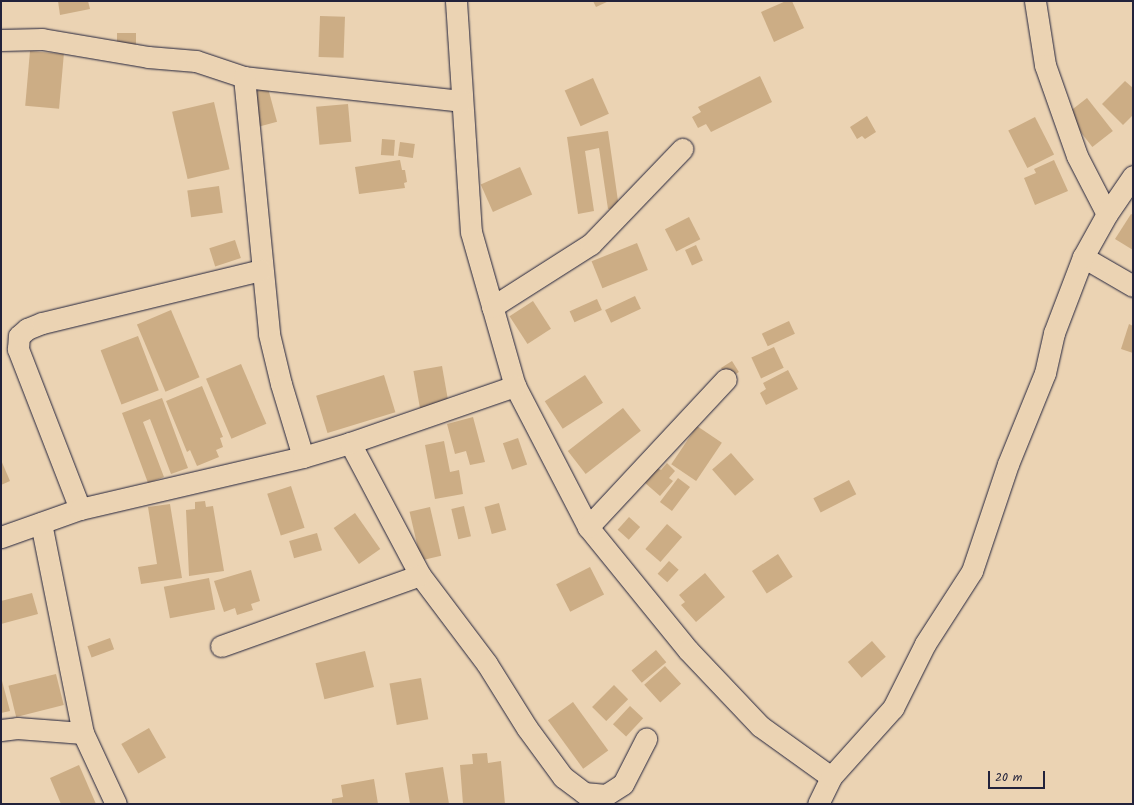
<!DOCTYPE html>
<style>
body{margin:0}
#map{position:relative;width:1134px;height:805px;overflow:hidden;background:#ebd3b3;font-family:Kalam,sans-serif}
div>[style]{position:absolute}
.building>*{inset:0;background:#ccad85;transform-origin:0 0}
.roads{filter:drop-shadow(0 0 1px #22223b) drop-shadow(0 0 1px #22223b)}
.street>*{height:21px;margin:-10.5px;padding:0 10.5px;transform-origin:10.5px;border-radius:10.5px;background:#ebd3b3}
span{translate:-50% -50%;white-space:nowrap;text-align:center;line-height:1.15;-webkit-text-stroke:3.5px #ebd3b3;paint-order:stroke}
.frame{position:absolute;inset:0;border:2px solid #22223b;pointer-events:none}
.scale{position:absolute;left:988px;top:771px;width:57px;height:18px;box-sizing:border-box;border:2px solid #22223b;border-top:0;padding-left:5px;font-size:12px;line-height:14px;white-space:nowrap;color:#22223b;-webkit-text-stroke:3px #ebd3b3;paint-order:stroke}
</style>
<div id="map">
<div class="building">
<div style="clip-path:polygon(58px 1px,88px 1px,90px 9px,60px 15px)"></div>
<div style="clip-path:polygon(593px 1px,609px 1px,596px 7px)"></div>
<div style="clip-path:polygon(786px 1px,792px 1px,804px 28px,774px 42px,761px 12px)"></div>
<div style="left:320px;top:16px;width:25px;height:41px;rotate:2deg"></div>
<div style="left:136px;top:33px;width:12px;height:19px;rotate:90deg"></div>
<div style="left:30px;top:51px;width:34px;height:55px;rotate:5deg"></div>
<div style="clip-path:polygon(760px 76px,772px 102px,711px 132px,706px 124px,698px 128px,692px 117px,701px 112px,698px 107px)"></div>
<div style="left:593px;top:78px;width:39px;height:31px;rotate:66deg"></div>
<div style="clip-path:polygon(1125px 81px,1133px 88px,1133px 115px,1123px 125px,1102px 104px)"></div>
<div style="left:268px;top:88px;width:35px;height:22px;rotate:75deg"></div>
<div style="left:1087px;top:98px;width:42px;height:26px;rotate:52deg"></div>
<div style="left:214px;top:102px;width:69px;height:43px;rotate:77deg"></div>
<div style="left:348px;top:104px;width:38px;height:32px;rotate:85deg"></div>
<div style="clip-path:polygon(867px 116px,876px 132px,865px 139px,862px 136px,857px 139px,850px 127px)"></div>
<div style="left:1035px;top:117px;width:42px;height:30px;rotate:63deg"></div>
<div style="clip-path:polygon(608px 131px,619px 208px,608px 209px,599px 148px,585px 151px,594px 211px,578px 214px,567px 137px)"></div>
<div style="left:382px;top:139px;width:13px;height:16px;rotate:4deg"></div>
<div style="left:400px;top:142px;width:15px;height:14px;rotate:8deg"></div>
<div style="clip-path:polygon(400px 160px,402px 170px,405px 170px,407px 182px,404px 183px,405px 188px,359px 194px,355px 167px)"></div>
<div style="clip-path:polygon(1054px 160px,1068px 191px,1035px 205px,1024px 178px,1036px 173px,1034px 169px)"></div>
<div style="left:520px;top:167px;width:30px;height:43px;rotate:66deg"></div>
<div style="left:219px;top:186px;width:27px;height:32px;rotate:82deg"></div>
<div style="clip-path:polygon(1131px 214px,1133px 215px,1133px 250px,1115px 239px)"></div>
<div style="left:689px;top:217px;width:25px;height:27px;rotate:63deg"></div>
<div style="left:235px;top:240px;width:19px;height:27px;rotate:72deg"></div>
<div style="left:637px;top:243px;width:29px;height:49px;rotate:68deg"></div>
<div style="left:696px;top:245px;width:17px;height:12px;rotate:66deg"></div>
<div style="left:635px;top:296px;width:14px;height:33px;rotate:65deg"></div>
<div style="left:597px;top:299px;width:12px;height:30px;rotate:66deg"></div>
<div style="left:533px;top:301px;width:33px;height:28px;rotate:57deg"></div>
<div style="left:171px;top:310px;width:73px;height:37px;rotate:67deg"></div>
<div style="left:789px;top:321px;width:14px;height:30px;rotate:65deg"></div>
<div style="clip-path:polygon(1129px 324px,1133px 326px,1133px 353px,1121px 349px)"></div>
<div style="left:138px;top:336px;width:58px;height:40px;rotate:69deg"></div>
<div style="left:774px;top:347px;width:23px;height:25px;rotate:65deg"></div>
<div style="left:732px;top:361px;width:13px;height:13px;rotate:58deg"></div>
<div style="left:241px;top:364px;width:65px;height:38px;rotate:67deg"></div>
<div style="left:442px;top:366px;width:39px;height:29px;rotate:80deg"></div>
<div style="clip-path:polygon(788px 370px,798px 389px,766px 405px,760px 393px,766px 389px,763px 383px)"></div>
<div style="left:384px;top:375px;width:39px;height:71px;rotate:73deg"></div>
<div style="left:585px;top:375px;width:33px;height:48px;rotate:57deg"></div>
<div style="clip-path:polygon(202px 386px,223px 437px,220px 438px,223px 447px,216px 450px,219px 457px,197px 466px,190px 450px,187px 452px,166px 401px)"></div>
<div style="clip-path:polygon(162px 398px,188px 468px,171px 474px,150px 419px,143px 422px,164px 477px,148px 483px,122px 413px)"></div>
<div style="left:623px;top:408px;width:29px;height:70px;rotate:52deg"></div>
<div style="clip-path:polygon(473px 417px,485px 462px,470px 465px,466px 451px,455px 454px,447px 424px)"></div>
<div style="left:697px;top:426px;width:30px;height:46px;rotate:34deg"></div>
<div style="left:518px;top:438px;width:28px;height:16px;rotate:71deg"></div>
<div style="clip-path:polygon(444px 441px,450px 472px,459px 470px,463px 494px,435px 499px,425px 445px)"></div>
<div style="left:731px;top:453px;width:35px;height:25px;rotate:49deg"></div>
<div style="clip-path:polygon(1px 460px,10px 481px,1px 485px)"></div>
<div style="clip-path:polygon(667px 463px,675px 471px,669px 478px,673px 481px,660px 496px,644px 482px,657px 468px,661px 470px)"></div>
<div style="left:678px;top:478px;width:15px;height:30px;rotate:37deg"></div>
<div style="left:849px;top:480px;width:16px;height:40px;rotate:63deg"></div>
<div style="left:291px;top:486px;width:44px;height:25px;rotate:72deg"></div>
<div style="clip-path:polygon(205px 501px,206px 507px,213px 506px,224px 571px,189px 576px,186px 510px,195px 509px,195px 502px)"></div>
<div style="left:499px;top:503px;width:28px;height:15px;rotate:75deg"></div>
<div style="clip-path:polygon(170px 504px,182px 578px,141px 584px,138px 567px,157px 564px,148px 507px)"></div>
<div style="left:464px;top:506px;width:31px;height:13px;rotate:77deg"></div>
<div style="left:430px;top:507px;width:50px;height:21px;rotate:77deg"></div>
<div style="left:355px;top:513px;width:44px;height:26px;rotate:55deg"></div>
<div style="left:629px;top:517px;width:15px;height:17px;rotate:42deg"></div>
<div style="left:667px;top:524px;width:20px;height:33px;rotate:41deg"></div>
<div style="left:317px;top:533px;width:18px;height:29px;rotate:74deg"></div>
<div style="left:778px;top:554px;width:27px;height:31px;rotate:57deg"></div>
<div style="left:669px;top:561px;width:13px;height:17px;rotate:42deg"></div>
<div style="left:590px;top:567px;width:31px;height:38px;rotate:63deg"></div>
<div style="clip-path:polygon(251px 570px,260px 601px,251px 604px,253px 610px,237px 615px,235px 608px,224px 612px,214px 581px)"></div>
<div style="clip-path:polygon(705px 573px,725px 597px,696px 622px,681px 605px,685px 602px,679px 595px)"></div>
<div style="left:209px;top:578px;width:32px;height:46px;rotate:79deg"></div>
<div style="clip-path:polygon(32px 593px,38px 614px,1px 624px,1px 601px)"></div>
<div style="left:110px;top:638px;width:12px;height:24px;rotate:70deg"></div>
<div style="left:872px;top:641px;width:21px;height:32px;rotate:49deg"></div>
<div style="left:656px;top:650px;width:16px;height:32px;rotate:50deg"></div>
<div style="left:365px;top:651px;width:37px;height:51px;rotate:76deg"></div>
<div style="left:665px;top:666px;width:24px;height:28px;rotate:48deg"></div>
<div style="left:56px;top:674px;width:32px;height:49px;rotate:76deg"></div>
<div style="clip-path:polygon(1px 677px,10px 711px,1px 713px)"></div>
<div style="left:421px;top:678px;width:42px;height:32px;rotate:80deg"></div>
<div style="left:614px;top:685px;width:20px;height:31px;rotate:45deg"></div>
<div style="left:573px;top:702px;width:60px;height:31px;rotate:54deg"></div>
<div style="left:630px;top:706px;width:18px;height:25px;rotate:43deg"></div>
<div style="left:149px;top:728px;width:34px;height:32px;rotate:60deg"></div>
<div style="clip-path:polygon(487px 753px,488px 763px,501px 761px,505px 804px,463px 804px,460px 765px,473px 764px,472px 754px)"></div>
<div style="clip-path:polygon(79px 765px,96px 804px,61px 804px,50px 778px)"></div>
<div style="clip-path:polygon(443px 767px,449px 804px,410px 804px,405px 773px)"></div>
<div style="clip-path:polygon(374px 779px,378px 804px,332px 804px,332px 799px,343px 797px,341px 785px)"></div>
</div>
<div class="roads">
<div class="street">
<div style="left:456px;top:1px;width:231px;rotate:86.3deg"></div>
<div style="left:471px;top:232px;width:160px;rotate:74.1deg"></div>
<div style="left:515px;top:386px;width:159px;rotate:62.6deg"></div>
<div style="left:588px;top:527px;width:159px;rotate:50.9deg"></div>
<div style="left:688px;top:650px;width:105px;rotate:46.5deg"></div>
<div style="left:760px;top:726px;width:87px;rotate:35.7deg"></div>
<div style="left:1035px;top:1px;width:65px;rotate:81.1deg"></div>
<div style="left:1045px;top:65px;width:96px;rotate:70.6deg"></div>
<div style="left:1077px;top:156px;width:65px;rotate:62.7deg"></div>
<div style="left:1px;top:40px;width:41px;rotate:-1.4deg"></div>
<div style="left:42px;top:39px;width:108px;rotate:9.6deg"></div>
<div style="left:148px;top:57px;width:48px;rotate:4.8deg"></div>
<div style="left:196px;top:61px;width:51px;rotate:18.4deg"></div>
<div style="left:244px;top:77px;width:219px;rotate:6.3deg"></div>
<div style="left:244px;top:77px;width:258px;rotate:84.4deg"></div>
<div style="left:269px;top:334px;width:51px;rotate:76.5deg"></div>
<div style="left:281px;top:384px;width:76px;rotate:73.2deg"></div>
<div style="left:1083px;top:257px;width:58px;rotate:30.1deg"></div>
<div style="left:492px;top:307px;width:117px;rotate:-32.5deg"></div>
<div style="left:591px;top:244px;width:132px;rotate:-46.2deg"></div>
<div style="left:350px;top:443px;width:149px;rotate:62.1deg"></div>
<div style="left:420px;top:575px;width:111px;rotate:53deg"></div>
<div style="left:487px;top:664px;width:75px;rotate:58deg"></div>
<div style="left:527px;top:728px;width:61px;rotate:53.7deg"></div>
<div style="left:563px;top:777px;width:26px;rotate:37deg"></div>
<div style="left:584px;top:793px;width:22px;rotate:5deg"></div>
<div style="left:606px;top:795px;width:20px;rotate:-33deg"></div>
<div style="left:623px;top:784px;width:51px;rotate:-62.9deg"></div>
<div style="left:80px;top:509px;width:172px;rotate:-111.2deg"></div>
<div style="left:18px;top:349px;width:13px;rotate:-86deg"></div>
<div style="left:19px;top:336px;width:11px;rotate:-41deg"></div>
<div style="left:27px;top:329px;width:16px;rotate:-22deg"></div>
<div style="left:42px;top:323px;width:225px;rotate:-13.6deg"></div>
<div style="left:41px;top:523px;width:214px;rotate:78.7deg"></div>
<div style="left:83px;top:733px;width:78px;rotate:65.1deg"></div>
<div style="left:588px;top:527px;width:202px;rotate:-47deg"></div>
<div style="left:1px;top:537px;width:84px;rotate:-19.5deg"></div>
<div style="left:80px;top:509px;width:229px;rotate:-13.1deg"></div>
<div style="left:303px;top:457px;width:49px;rotate:-16.6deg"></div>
<div style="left:350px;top:443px;width:175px;rotate:-19.1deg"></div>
<div style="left:221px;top:646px;width:211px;rotate:-19.6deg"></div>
<div style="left:1px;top:730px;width:16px;rotate:-7deg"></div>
<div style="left:17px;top:728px;width:66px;rotate:4.3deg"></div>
<div style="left:818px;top:804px;width:30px;rotate:-64deg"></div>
<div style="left:831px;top:777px;width:93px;rotate:-48.1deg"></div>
<div style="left:893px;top:708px;width:72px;rotate:-63.4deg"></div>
<div style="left:925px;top:644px;width:87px;rotate:-57.2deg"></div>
<div style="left:972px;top:571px;width:113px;rotate:-71.4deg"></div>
<div style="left:1008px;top:464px;width:98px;rotate:-67.9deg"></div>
<div style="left:1045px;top:373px;width:41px;rotate:-77.3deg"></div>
<div style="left:1054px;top:333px;width:81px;rotate:-69.1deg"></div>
<div style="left:1083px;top:257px;width:49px;rotate:-60.8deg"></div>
<div style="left:1107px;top:214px;width:46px;rotate:-55.6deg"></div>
</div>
</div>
<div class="frame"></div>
<div class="scale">20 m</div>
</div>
